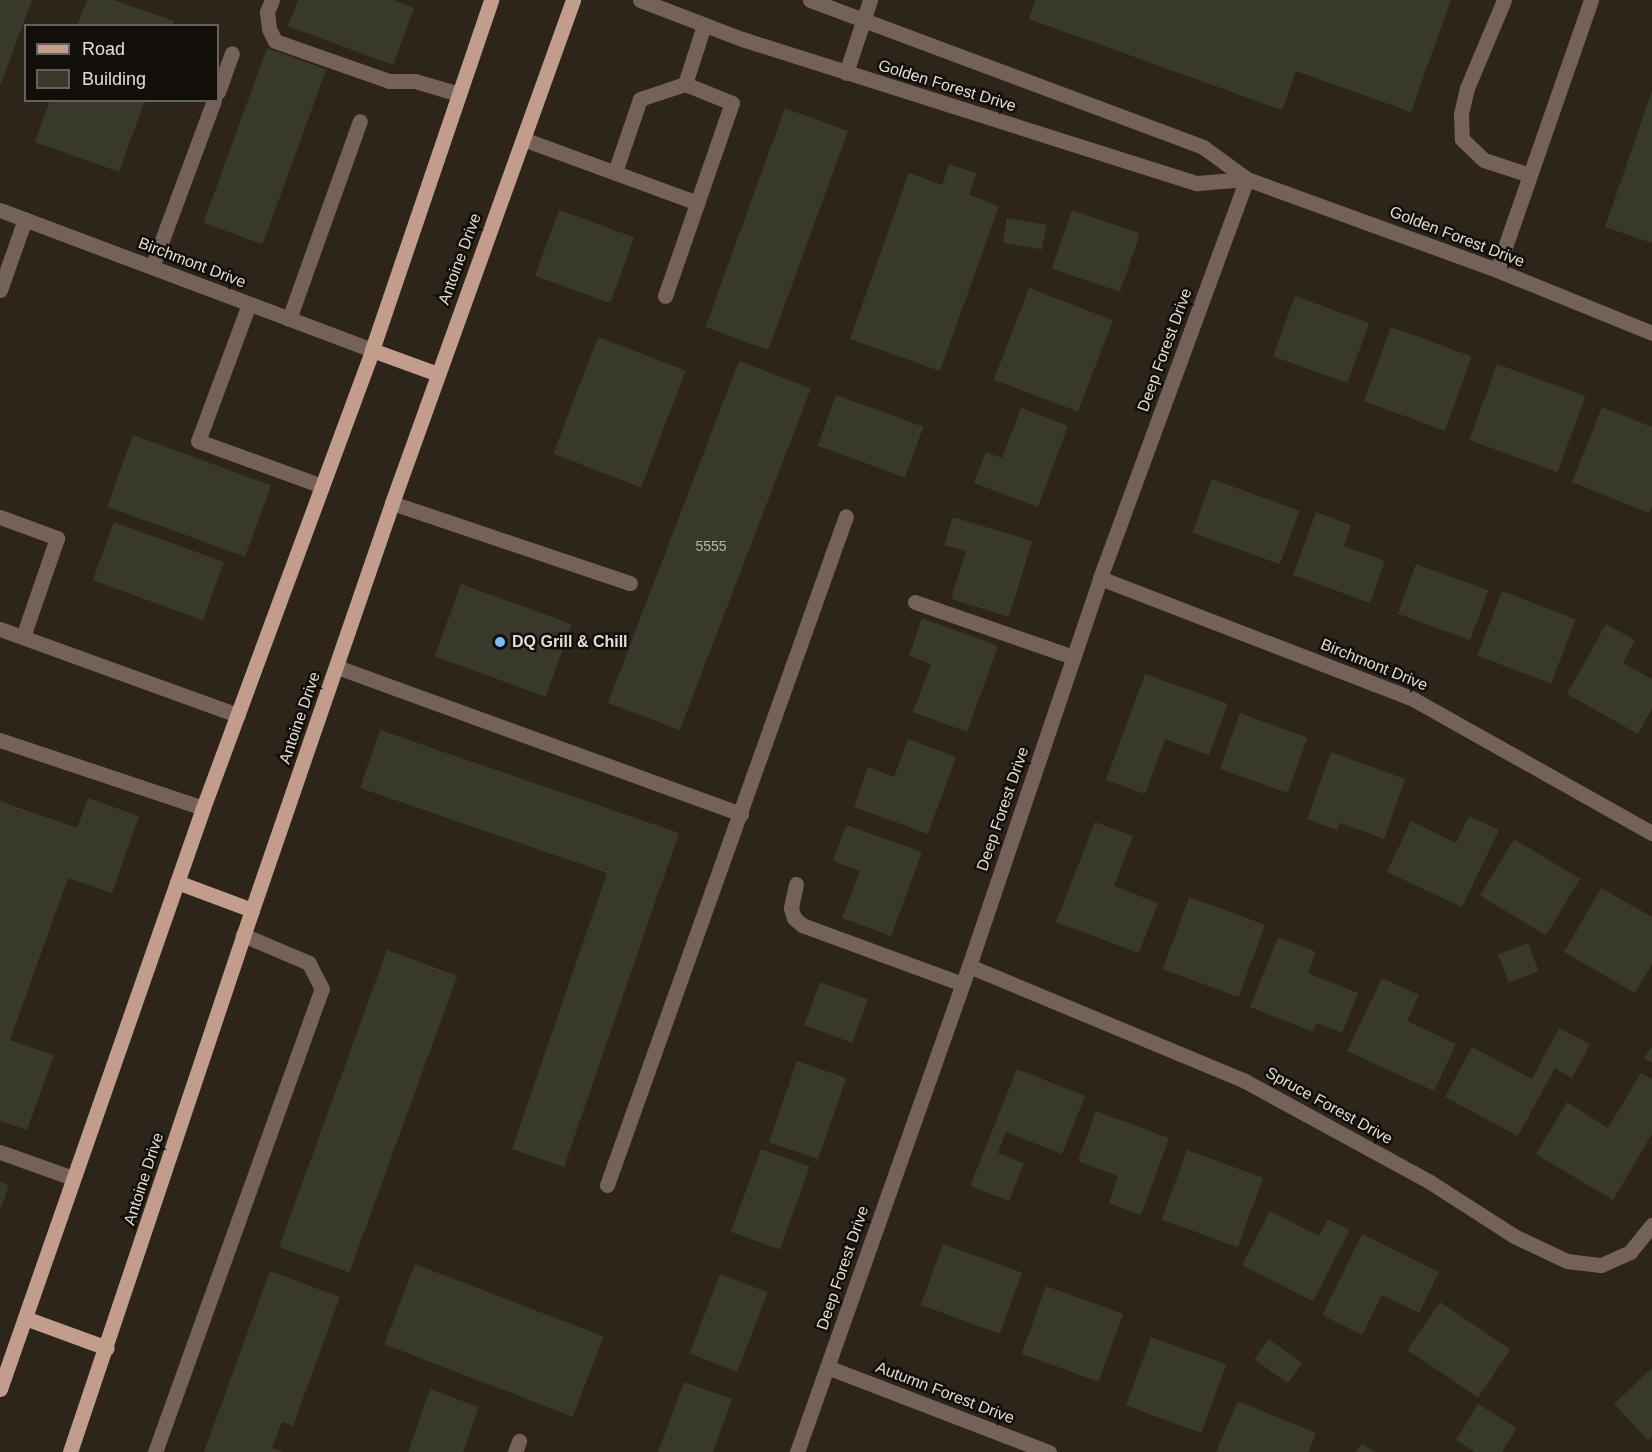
<!DOCTYPE html>
<style>
body{margin:0}
#map{position:relative;width:1652px;height:1452px;overflow:hidden;background:#2d2519;font-family:Helvetica,sans-serif}
div>[style]{position:absolute}
.building>*{inset:0;background:#38392b;transform-origin:0 0}
.minor>*{height:15px;margin:-7.5px;padding:0 7.5px;transform-origin:7.5px;border-radius:7.5px;background:#74625a}
.major>*{height:15px;margin:-7.5px;padding:0 7.5px;transform-origin:7.5px;border-radius:7.5px;background:#c39d8c}
.dots>*{width:16px;height:16px;translate:-50% -50%;box-sizing:border-box;border:3px solid #120f0a;border-radius:50%}
span{translate:-50% -50%;white-space:nowrap;text-align:center;line-height:1.15;-webkit-text-stroke:5px #120f0a;paint-order:stroke}
.number-label{font-size:14px;color:#b7b3aa}
.number-label span{-webkit-text-stroke-width:0}
.street-label{font-size:16px;color:#e1dcd4}
.poi-label{font-size:16px;color:#e1dcd4;font-weight:700}
.left{translate:0 -50%;text-align:left}
.legend{position:absolute;left:24px;top:24px;width:195px;height:78px;box-sizing:border-box;background:#120f0a;border:2px solid #65615b;margin:0;padding:8px 10px;list-style:none;font-size:18px;color:#e1dcd4}
.legend li{display:flex;align-items:center;gap:12px;height:30px}
.legend b{width:30px;border:2px solid #65615b}
</style>
<div id="map">
<div class="building">
<div style="clip-path:polygon(0 0,32px 0,0 86px)"></div>
<div style="clip-path:polygon(87px 0,114px 0,174px 21px,172px 26px,77px 26px)"></div>
<div style="clip-path:polygon(298px 0,394px 0,414px 8px,393px 65px,288px 26px)"></div>
<div style="clip-path:polygon(1035px 0,1451px 0,1411px 112px,1296px 71px,1282px 110px,1029px 19px)"></div>
<div style="left:267px;top:48px;width:63px;height:186px;rotate:20deg"></div>
<div style="clip-path:polygon(1652px 91px,1652px 243px,1605px 227px)"></div>
<div style="clip-path:polygon(50px 100px,145px 100px,119px 172px,35px 142px)"></div>
<div style="left:785px;top:108px;width:67px;height:233px;rotate:20deg"></div>
<div style="clip-path:polygon(949px 164px,976px 173px,969px 195px,999px 206px,940px 371px,850px 339px,909px 173px,942px 185px)"></div>
<div style="left:559px;top:210px;width:80px;height:70px;rotate:20deg"></div>
<div style="left:1072px;top:210px;width:72px;height:62px;rotate:19deg"></div>
<div style="left:1007px;top:218px;width:40px;height:25px;rotate:10deg"></div>
<div style="left:1029px;top:288px;width:90px;height:98px;rotate:21deg"></div>
<div style="left:1295px;top:296px;width:79px;height:64px;rotate:20deg"></div>
<div style="left:1391px;top:327px;width:86px;height:79px;rotate:20deg"></div>
<div style="left:598px;top:337px;width:94px;height:125px;rotate:21deg"></div>
<div style="left:739px;top:361px;width:77px;height:366px;rotate:21deg"></div>
<div style="left:1497px;top:364px;width:94px;height:81px;rotate:20deg"></div>
<div style="left:836px;top:395px;width:93px;height:54px;rotate:20deg"></div>
<div style="clip-path:polygon(1602px 407px,1652px 427px,1652px 506px,1649px 513px,1572px 482px)"></div>
<div style="clip-path:polygon(1021px 408px,1068px 426px,1038px 507px,974px 483px,986px 452px,1002px 458px)"></div>
<div style="left:133px;top:435px;width:147px;height:76px;rotate:20deg"></div>
<div style="left:1212px;top:479px;width:93px;height:57px;rotate:20deg"></div>
<div style="clip-path:polygon(1316px 512px,1351px 525px,1344px 546px,1385px 561px,1370px 603px,1293px 575px)"></div>
<div style="clip-path:polygon(953px 517px,1032px 541px,1009px 617px,951px 599px,966px 551px,944px 545px)"></div>
<div style="left:114px;top:522px;width:117px;height:62px;rotate:20deg"></div>
<div style="left:1416px;top:564px;width:77px;height:53px;rotate:20deg"></div>
<div style="left:461px;top:584px;width:118px;height:77px;rotate:20deg"></div>
<div style="left:1502px;top:591px;width:79px;height:69px;rotate:21deg"></div>
<div style="clip-path:polygon(922px 618px,998px 646px,967px 732px,913px 712px,931px 664px,909px 656px)"></div>
<div style="clip-path:polygon(1606px 624px,1635px 640px,1623px 663px,1652px 679px,1652px 708px,1638px 734px,1567px 694px)"></div>
<div style="clip-path:polygon(1145px 674px,1228px 704px,1209px 755px,1165px 739px,1145px 794px,1106px 780px)"></div>
<div style="left:1240px;top:713px;width:72px;height:59px;rotate:20deg"></div>
<div style="clip-path:polygon(380px 730px,679px 833px,564px 1167px,512px 1149px,607px 873px,360px 788px)"></div>
<div style="clip-path:polygon(908px 739px,956px 757px,928px 834px,854px 807px,868px 767px,894px 777px)"></div>
<div style="clip-path:polygon(1331px 752px,1405px 779px,1384px 839px,1340px 823px,1337px 830px,1307px 819px)"></div>
<div style="clip-path:polygon(88px 798px,139px 816px,112px 893px,68px 878px,10px 1040px,54px 1055px,27px 1130px,0 1121px,0 801px,77px 828px)"></div>
<div style="clip-path:polygon(1469px 816px,1499px 830px,1462px 907px,1387px 872px,1411px 821px,1456px 843px)"></div>
<div style="clip-path:polygon(1095px 822px,1133px 836px,1114px 886px,1158px 903px,1139px 953px,1056px 922px)"></div>
<div style="clip-path:polygon(846px 825px,922px 852px,891px 936px,842px 918px,860px 871px,833px 861px)"></div>
<div style="left:1514px;top:839px;width:77px;height:66px;rotate:31deg"></div>
<div style="clip-path:polygon(1601px 888px,1652px 917px,1652px 964px,1635px 993px,1564px 952px)"></div>
<div style="left:1189px;top:897px;width:81px;height:77px;rotate:20deg"></div>
<div style="clip-path:polygon(1278px 937px,1316px 952px,1308px 973px,1358px 993px,1342px 1033px,1317px 1023px,1313px 1032px,1250px 1007px)"></div>
<div style="left:1528px;top:943px;width:30px;height:32px;rotate:69deg"></div>
<div style="left:387px;top:950px;width:75px;height:316px;rotate:20deg"></div>
<div style="clip-path:polygon(1382px 978px,1419px 995px,1407px 1021px,1456px 1044px,1434px 1091px,1347px 1051px)"></div>
<div style="left:820px;top:982px;width:51px;height:46px;rotate:20deg"></div>
<div style="clip-path:polygon(1559px 1028px,1590px 1044px,1572px 1078px,1555px 1068px,1518px 1136px,1445px 1097px,1472px 1047px,1532px 1079px)"></div>
<div style="clip-path:polygon(1652px 1047px,1652px 1063px,1644px 1058px)"></div>
<div style="left:797px;top:1061px;width:52px;height:86px;rotate:19deg"></div>
<div style="clip-path:polygon(1017px 1069px,1085px 1096px,1062px 1154px,1006px 1132px,998px 1153px,1024px 1163px,1009px 1201px,970px 1186px)"></div>
<div style="clip-path:polygon(1641px 1073px,1652px 1079px,1652px 1134px,1613px 1200px,1536px 1154px,1567px 1102px,1608px 1128px)"></div>
<div style="clip-path:polygon(1096px 1111px,1169px 1138px,1141px 1215px,1109px 1203px,1118px 1176px,1078px 1161px)"></div>
<div style="left:761px;top:1149px;width:52px;height:88px;rotate:20deg"></div>
<div style="left:1187px;top:1150px;width:81px;height:74px;rotate:20deg"></div>
<div style="clip-path:polygon(0 1182px,9px 1185px,0 1211px)"></div>
<div style="clip-path:polygon(1270px 1211px,1319px 1236px,1328px 1219px,1350px 1230px,1313px 1301px,1242px 1265px)"></div>
<div style="clip-path:polygon(1362px 1234px,1439px 1272px,1419px 1313px,1382px 1295px,1362px 1335px,1322px 1315px)"></div>
<div style="left:943px;top:1244px;width:84px;height:65px;rotate:20deg"></div>
<div style="left:415px;top:1264px;width:202px;height:86px;rotate:21deg"></div>
<div style="clip-path:polygon(270px 1271px,340px 1297px,293px 1426px,282px 1422px,272px 1448px,284px 1452px,204px 1452px)"></div>
<div style="left:720px;top:1274px;width:51px;height:85px;rotate:21deg"></div>
<div style="left:1046px;top:1286px;width:82px;height:72px;rotate:20deg"></div>
<div style="left:1440px;top:1302px;width:85px;height:58px;rotate:34deg"></div>
<div style="left:1151px;top:1337px;width:80px;height:73px;rotate:20deg"></div>
<div style="left:1269px;top:1339px;width:41px;height:25px;rotate:36deg"></div>
<div style="clip-path:polygon(1652px 1368px,1652px 1436px,1648px 1440px,1614px 1404px)"></div>
<div style="clip-path:polygon(684px 1382px,732px 1399px,713px 1452px,658px 1452px)"></div>
<div style="clip-path:polygon(430px 1389px,479px 1407px,463px 1452px,408px 1452px)"></div>
<div style="clip-path:polygon(1238px 1401px,1316px 1433px,1308px 1452px,1216px 1452px)"></div>
<div style="clip-path:polygon(1478px 1404px,1517px 1428px,1502px 1452px,1475px 1452px,1456px 1440px)"></div>
<div style="clip-path:polygon(1362px 1443px,1375px 1452px,1355px 1452px)"></div>
</div>
<div class="minor">
<div style="left:272px;top:0;width:13px;rotate:113deg"></div>
<div style="left:267px;top:12px;width:17px;rotate:83deg"></div>
<div style="left:269px;top:29px;width:13px;rotate:63deg"></div>
<div style="left:275px;top:41px;width:121px;rotate:19.3deg"></div>
<div style="left:389px;top:81px;width:26px"></div>
<div style="left:415px;top:81px;width:46px;rotate:16.5deg"></div>
<div style="left:640px;top:0;width:109px;rotate:20.9deg"></div>
<div style="left:742px;top:39px;width:477px;rotate:17.6deg"></div>
<div style="left:1197px;top:183px;width:50px;rotate:-4.6deg"></div>
<div style="left:810px;top:0;width:420px;rotate:20.5deg"></div>
<div style="left:1203px;top:147px;width:54px;rotate:36deg"></div>
<div style="left:1247px;top:179px;width:266px;rotate:20deg"></div>
<div style="left:1497px;top:270px;width:167px;rotate:22.1deg"></div>
<div style="left:1504px;top:0;width:95px;rotate:112.8deg"></div>
<div style="left:1467px;top:88px;width:27px;rotate:103deg"></div>
<div style="left:1461px;top:114px;width:25px;rotate:88deg"></div>
<div style="left:1462px;top:139px;width:30px;rotate:44deg"></div>
<div style="left:1484px;top:160px;width:48px;rotate:18.1deg"></div>
<div style="left:846px;top:73px;width:77px;rotate:-71.8deg"></div>
<div style="left:218px;top:92px;width:41px;rotate:-70.3deg"></div>
<div style="left:523px;top:139px;width:186px;rotate:20.1deg"></div>
<div style="left:615px;top:172px;width:77px;rotate:-71.1deg"></div>
<div style="left:640px;top:99px;width:47px;rotate:-18.4deg"></div>
<div style="left:0;top:210px;width:397px;rotate:20.6deg"></div>
<div style="left:152px;top:267px;width:178px;rotate:-69.6deg"></div>
<div style="left:1497px;top:270px;width:286px;rotate:-70.8deg"></div>
<div style="left:0;top:290px;width:75px;rotate:-70.6deg"></div>
<div style="left:665px;top:296px;width:204px;rotate:-70.9deg"></div>
<div style="left:732px;top:103px;width:51px;rotate:-158deg"></div>
<div style="left:685px;top:84px;width:62px;rotate:-72.1deg"></div>
<div style="left:249px;top:304px;width:146px;rotate:110.4deg"></div>
<div style="left:198px;top:441px;width:132px;rotate:19.9deg"></div>
<div style="left:289px;top:319px;width:210px;rotate:-70.3deg"></div>
<div style="left:392px;top:503px;width:251px;rotate:18.6deg"></div>
<div style="left:0;top:517px;width:61px;rotate:20.2deg"></div>
<div style="left:57px;top:538px;width:105px;rotate:109deg"></div>
<div style="left:1100px;top:578px;width:336px;rotate:21.1deg"></div>
<div style="left:1413px;top:699px;width:274px;rotate:29.3deg"></div>
<div style="left:915px;top:602px;width:167px;rotate:19.2deg"></div>
<div style="left:0;top:629px;width:253px;rotate:19.9deg"></div>
<div style="left:337px;top:667px;width:430px;rotate:20deg"></div>
<div style="left:0;top:740px;width:214px;rotate:18.5deg"></div>
<div style="left:796px;top:884px;width:25px;rotate:102deg"></div>
<div style="left:791px;top:908px;width:10px;rotate:73deg"></div>
<div style="left:794px;top:918px;width:11px;rotate:41deg"></div>
<div style="left:802px;top:925px;width:171px;rotate:20.2deg"></div>
<div style="left:969px;top:966px;width:299px;rotate:22.6deg"></div>
<div style="left:1245px;top:1081px;width:211px;rotate:28.6deg"></div>
<div style="left:1430px;top:1182px;width:100px;rotate:32.7deg"></div>
<div style="left:1514px;top:1236px;width:59px;rotate:25.3deg"></div>
<div style="left:1567px;top:1261px;width:34px;rotate:7deg"></div>
<div style="left:1601px;top:1265px;width:32px;rotate:-24deg"></div>
<div style="left:1630px;top:1252px;width:35px;rotate:-51deg"></div>
<div style="left:0;top:1152px;width:77px;rotate:19.6deg"></div>
<div style="left:607px;top:1185px;width:710px;rotate:-70.34deg"></div>
<div style="left:827px;top:1367px;width:238px;rotate:21deg"></div>
<div style="left:155px;top:1452px;width:492px;rotate:-70.2deg"></div>
<div style="left:322px;top:989px;width:29px;rotate:-117deg"></div>
<div style="left:309px;top:963px;width:72px;rotate:-157deg"></div>
<div style="left:515px;top:1452px;width:12px;rotate:-70deg"></div>
<div style="left:797px;top:1452px;width:516px;rotate:-70.51deg"></div>
<div style="left:969px;top:966px;width:410px;rotate:-71.3deg"></div>
<div style="left:1100px;top:578px;width:425px;rotate:-69.8deg"></div>
</div>
<div class="major">
<div style="left:372px;top:350px;width:70px;rotate:20deg"></div>
<div style="left:177px;top:882px;width:80px;rotate:20.5deg"></div>
<div style="left:25px;top:1318px;width:87px;rotate:20.1deg"></div>
<div style="left:0;top:1389px;width:615px;rotate:-70.74deg"></div>
<div style="left:203px;top:808px;width:488px;rotate:-69.7deg"></div>
<div style="left:372px;top:350px;width:370px;rotate:-71.2deg"></div>
<div style="left:70px;top:1452px;width:572px;rotate:-71.44deg"></div>
<div style="left:252px;top:910px;width:430px;rotate:-71deg"></div>
<div style="left:392px;top:503px;width:535px;rotate:-70.21deg"></div>
</div>
<div class="dots">
<div style="left:500px;top:642px;background:#78bff7"></div>
</div>
<div class="number-label">
<span style="left:711px;top:546px">5555</span>
</div>
<div class="street-label">
<span style="left:947px;top:86px;rotate:17deg">Golden Forest Drive</span>
<span style="left:1457px;top:237px;rotate:21deg">Golden Forest Drive</span>
<span style="left:460px;top:259px;rotate:-70deg">Antoine Drive</span>
<span style="left:192px;top:263px;rotate:21deg">Birchmont Drive</span>
<span style="left:1165px;top:350px;rotate:-70deg">Deep Forest Drive</span>
<span style="left:1374px;top:665px;rotate:22deg">Birchmont Drive</span>
<span style="left:300px;top:718px;rotate:-71deg">Antoine Drive</span>
<span style="left:1003px;top:809px;rotate:-71deg">Deep Forest Drive</span>
<span style="left:1329px;top:1106px;rotate:29deg">Spruce Forest Drive</span>
<span style="left:144px;top:1179px;rotate:-72deg">Antoine Drive</span>
<span style="left:843px;top:1268px;rotate:-71deg">Deep Forest Drive</span>
<span style="left:945px;top:1393px;rotate:21deg">Autumn Forest Drive</span>
</div>
<div class="poi-label">
<span class="left" style="left:512px;top:642px">DQ Grill &amp; Chill</span>
</div>
<ul class="legend">
<li><b style="height:8px;background:#c39d8c"></b>Road</li>
<li><b style="height:16px;background:#38392b"></b>Building</li>
</ul>
</div>
